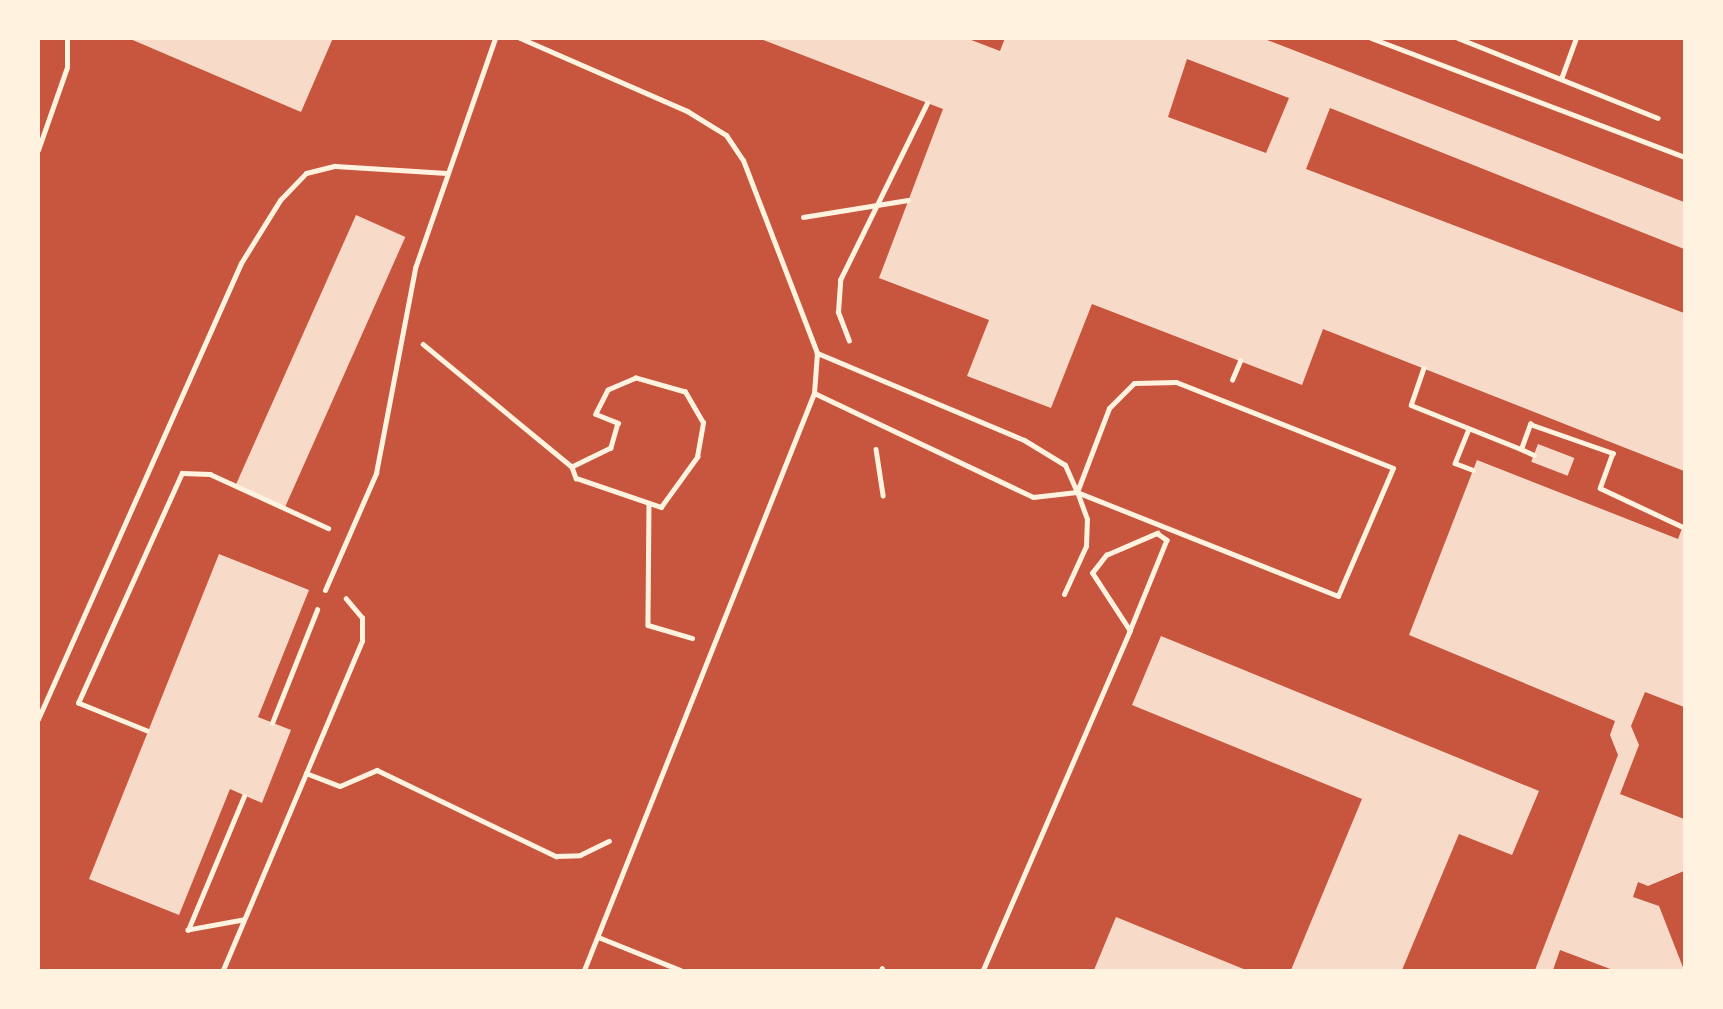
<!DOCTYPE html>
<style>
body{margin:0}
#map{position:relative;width:1723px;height:1009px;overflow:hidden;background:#c8553d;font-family:"Asap Condensed",sans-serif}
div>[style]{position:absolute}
.building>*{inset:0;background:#f7dbc8;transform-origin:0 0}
.path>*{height:4.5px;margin:-2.25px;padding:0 2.25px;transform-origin:2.25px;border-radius:2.25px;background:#fff3e0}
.service>*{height:5px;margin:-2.5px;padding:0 2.5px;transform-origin:2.5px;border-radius:2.5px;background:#fff3e0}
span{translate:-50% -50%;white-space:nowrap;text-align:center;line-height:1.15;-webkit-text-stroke:5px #fff3e0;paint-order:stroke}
.frame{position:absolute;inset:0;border:40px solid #fff3e0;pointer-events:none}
</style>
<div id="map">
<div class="building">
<div style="clip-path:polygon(128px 38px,333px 38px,301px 112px)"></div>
<div style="clip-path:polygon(evenodd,758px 38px,966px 38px,1000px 51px,1005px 38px,1262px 38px,1684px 202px,1684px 249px,1330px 108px,1306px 169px,1684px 313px,1684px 471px,1323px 329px,1302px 385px,1092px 304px,1051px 408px,967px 376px,989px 320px,879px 278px,943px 109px,758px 38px,1187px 59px,1289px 98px,1266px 153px,1168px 117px,1187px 59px)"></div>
<div style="left:356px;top:215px;width:54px;height:297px;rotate:24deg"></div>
<div style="left:1538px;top:444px;width:39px;height:19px;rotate:21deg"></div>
<div style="clip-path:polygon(1477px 460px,1678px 539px,1684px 523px,1684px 707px,1645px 692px,1631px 726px,1639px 745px,1620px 794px,1684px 819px,1684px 871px,1648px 886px,1638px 882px,1633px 897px,1659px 906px,1684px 970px,1613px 970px,1560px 950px,1553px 970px,1535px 970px,1618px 755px,1610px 735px,1615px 721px,1409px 635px)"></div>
<div style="clip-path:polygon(219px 554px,309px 590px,258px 717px,291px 730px,262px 803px,230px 789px,179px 915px,89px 879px)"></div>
<div style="clip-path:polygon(1161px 636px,1539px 791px,1512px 855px,1459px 834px,1402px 970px,1291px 970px,1362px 799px,1132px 705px)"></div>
<div style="clip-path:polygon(1116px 917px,1246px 970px,1094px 970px)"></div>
</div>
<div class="path">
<div style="left:1458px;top:38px;width:215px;rotate:21.8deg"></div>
<div style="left:1561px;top:79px;width:44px;rotate:-69.9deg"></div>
<div style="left:803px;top:217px;width:106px;rotate:-9.2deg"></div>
<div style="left:849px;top:341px;width:31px;rotate:-111deg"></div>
<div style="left:838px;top:312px;width:32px;rotate:-86deg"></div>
<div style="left:840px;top:280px;width:197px;rotate:-63.8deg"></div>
<div style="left:423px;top:344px;width:193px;rotate:39.5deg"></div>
<div style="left:572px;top:467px;width:12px;rotate:70deg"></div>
<div style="left:576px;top:478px;width:90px;rotate:18.8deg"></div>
<div style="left:661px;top:507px;width:62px;rotate:-54.2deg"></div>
<div style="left:697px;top:457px;width:35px;rotate:-80deg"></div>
<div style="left:703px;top:423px;width:36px;rotate:-120deg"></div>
<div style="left:685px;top:392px;width:51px;rotate:-164.1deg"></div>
<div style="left:636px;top:378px;width:30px;rotate:157deg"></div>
<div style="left:608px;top:390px;width:27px;rotate:117deg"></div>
<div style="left:596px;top:414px;width:24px;rotate:22deg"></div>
<div style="left:618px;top:423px;width:26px;rotate:106deg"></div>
<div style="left:611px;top:448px;width:43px;rotate:154deg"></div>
<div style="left:1424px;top:368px;width:39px;rotate:109deg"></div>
<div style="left:1411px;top:405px;width:118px;rotate:21.8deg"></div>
<div style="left:1521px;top:449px;width:27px;rotate:-70deg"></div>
<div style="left:1530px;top:424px;width:88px;rotate:19.3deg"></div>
<div style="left:1613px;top:453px;width:37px;rotate:110deg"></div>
<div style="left:1600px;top:488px;width:92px;rotate:25.2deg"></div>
<div style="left:1232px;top:380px;width:21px;rotate:-67deg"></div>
<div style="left:1469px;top:429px;width:37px;rotate:112deg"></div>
<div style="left:1455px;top:463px;width:19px;rotate:21deg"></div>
<div style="left:876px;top:449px;width:47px;rotate:81.3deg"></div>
<div style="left:1521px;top:449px;width:14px;rotate:25deg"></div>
<div style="left:649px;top:503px;width:122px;rotate:90.5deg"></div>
<div style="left:648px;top:625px;width:46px;rotate:16.5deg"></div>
<div style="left:1157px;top:533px;width:12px;rotate:35deg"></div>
<div style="left:1167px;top:540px;width:98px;rotate:112.1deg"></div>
<div style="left:1130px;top:631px;width:69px;rotate:-123.2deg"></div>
<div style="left:1092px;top:573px;width:23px;rotate:-52deg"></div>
<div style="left:1106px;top:555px;width:56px;rotate:-23.3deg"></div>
<div style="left:272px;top:723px;width:122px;rotate:-68.3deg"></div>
<div style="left:147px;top:731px;width:74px;rotate:-157.9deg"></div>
<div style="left:78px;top:703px;width:252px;rotate:-65.7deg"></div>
<div style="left:182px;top:473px;width:28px;rotate:2deg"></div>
<div style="left:210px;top:474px;width:130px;rotate:24.6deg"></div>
<div style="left:306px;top:773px;width:36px;rotate:21deg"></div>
<div style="left:340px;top:786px;width:40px;rotate:-23.4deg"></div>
<div style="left:377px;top:770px;width:199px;rotate:25.7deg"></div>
<div style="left:556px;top:856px;width:24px;rotate:-2deg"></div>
<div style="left:580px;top:855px;width:32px;rotate:-26deg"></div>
<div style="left:243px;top:920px;width:56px;rotate:169.7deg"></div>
<div style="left:188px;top:930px;width:145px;rotate:-67.3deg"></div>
<div style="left:223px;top:970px;width:357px;rotate:-67.1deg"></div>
<div style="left:362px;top:641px;width:23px;rotate:-90deg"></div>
<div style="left:362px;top:618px;width:25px;rotate:-130deg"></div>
<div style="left:983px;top:970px;width:369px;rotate:-66.6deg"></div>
</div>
<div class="service">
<div style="left:520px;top:38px;width:182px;rotate:23.6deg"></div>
<div style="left:687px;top:111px;width:46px;rotate:31.6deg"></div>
<div style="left:726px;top:135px;width:30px;rotate:56deg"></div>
<div style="left:743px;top:160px;width:207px;rotate:69deg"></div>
<div style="left:817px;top:353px;width:40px;rotate:94.3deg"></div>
<div style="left:814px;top:393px;width:621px;rotate:111.73deg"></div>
<div style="left:1371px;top:38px;width:335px;rotate:20.8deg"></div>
<div style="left:38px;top:150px;width:88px;rotate:-70.7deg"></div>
<div style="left:67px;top:67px;width:29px;rotate:-90deg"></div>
<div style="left:814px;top:393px;width:242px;rotate:25.4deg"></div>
<div style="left:1033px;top:497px;width:44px;rotate:-6.5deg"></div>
<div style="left:1077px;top:492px;width:30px;rotate:-114deg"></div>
<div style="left:1065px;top:465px;width:48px;rotate:-148.6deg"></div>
<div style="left:1024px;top:440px;width:225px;rotate:-157.2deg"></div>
<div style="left:325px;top:590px;width:128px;rotate:-66.4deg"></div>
<div style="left:376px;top:473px;width:209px;rotate:-79.2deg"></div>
<div style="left:415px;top:268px;width:244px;rotate:-70.8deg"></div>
<div style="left:1064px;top:594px;width:53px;rotate:-65.4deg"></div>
<div style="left:1086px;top:546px;width:27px;rotate:-88deg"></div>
<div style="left:1087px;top:519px;width:29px;rotate:-110deg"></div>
<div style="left:1077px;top:492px;width:90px;rotate:-69.1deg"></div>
<div style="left:1109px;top:408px;width:35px;rotate:-45deg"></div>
<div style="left:1134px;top:383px;width:42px;rotate:-1.4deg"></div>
<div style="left:1176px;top:382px;width:233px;rotate:21.6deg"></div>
<div style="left:1393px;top:468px;width:139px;rotate:113.3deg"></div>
<div style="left:1338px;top:596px;width:281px;rotate:-158.3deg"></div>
<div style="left:38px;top:719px;width:499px;rotate:-66deg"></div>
<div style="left:241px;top:263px;width:74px;rotate:-58.2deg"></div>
<div style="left:280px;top:200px;width:37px;rotate:-46deg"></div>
<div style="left:306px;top:173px;width:30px;rotate:-14deg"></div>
<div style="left:335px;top:166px;width:112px;rotate:3.6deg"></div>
<div style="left:598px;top:937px;width:88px;rotate:21.9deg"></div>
<div style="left:881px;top:970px;width:2px;rotate:-63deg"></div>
</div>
<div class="frame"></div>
</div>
